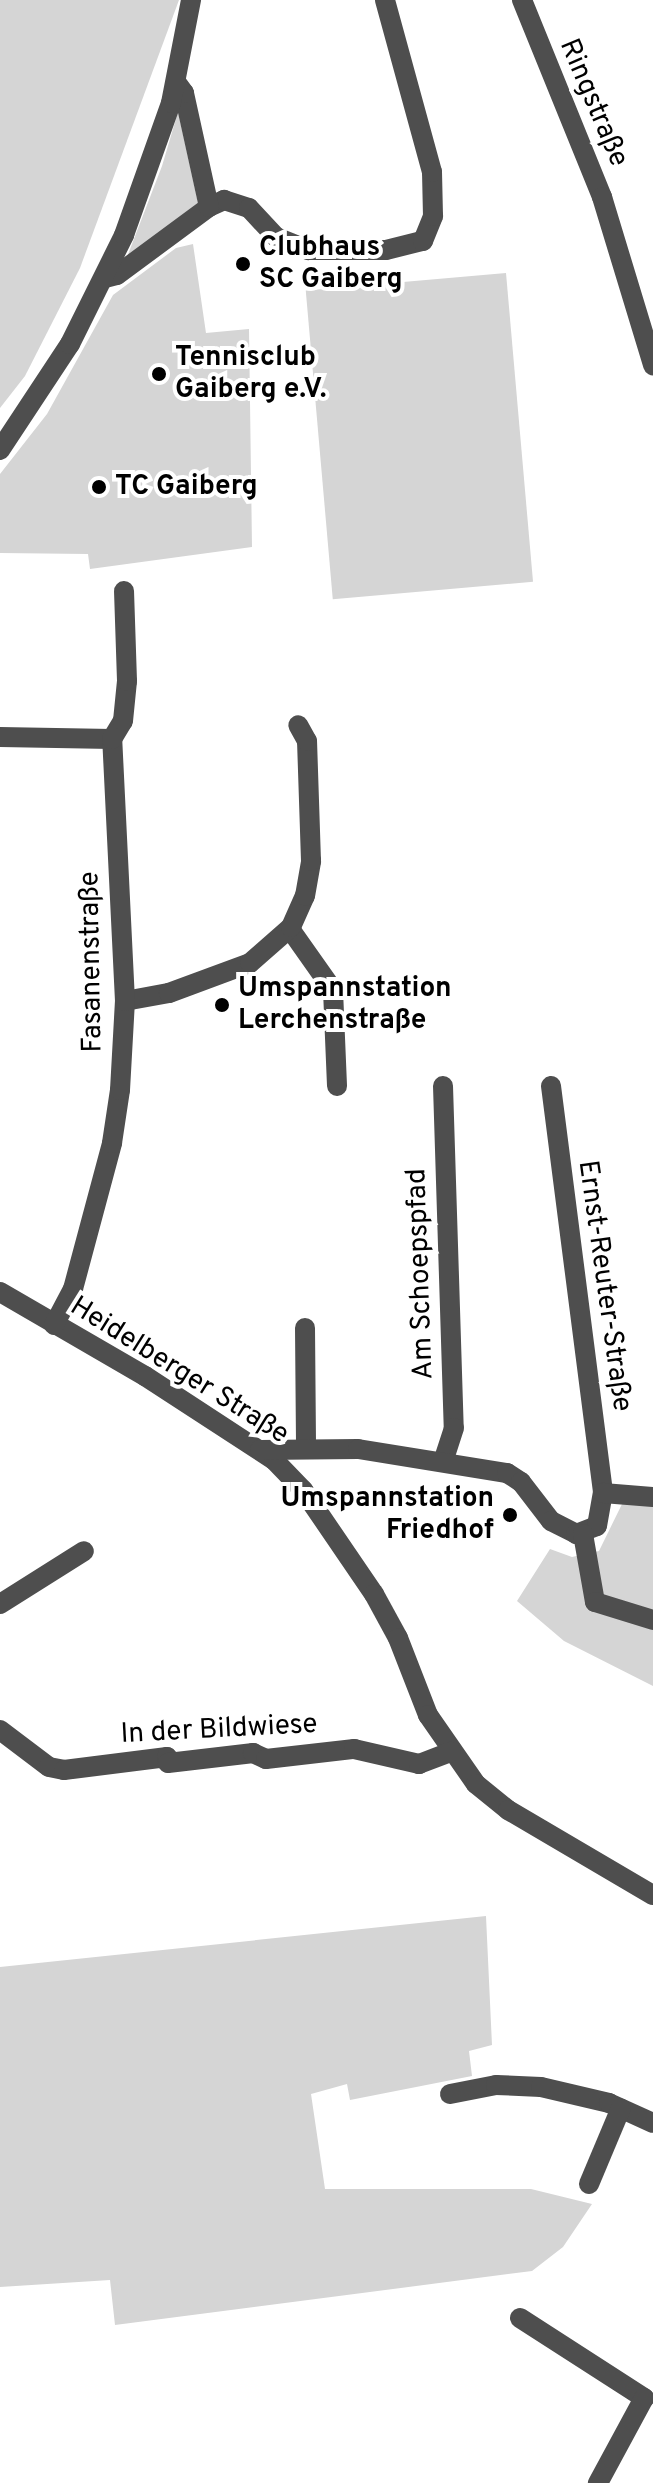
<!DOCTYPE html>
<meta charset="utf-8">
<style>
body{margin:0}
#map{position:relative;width:653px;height:2483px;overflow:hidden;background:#fff;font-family:Overpass,sans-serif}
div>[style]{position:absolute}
.green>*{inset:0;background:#d5d5d5;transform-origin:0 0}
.minor>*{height:20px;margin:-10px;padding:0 10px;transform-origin:10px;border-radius:10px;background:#4e4e4e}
.dots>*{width:22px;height:22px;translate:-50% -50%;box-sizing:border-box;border:4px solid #fff;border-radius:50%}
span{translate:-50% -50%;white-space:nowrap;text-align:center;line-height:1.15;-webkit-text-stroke:8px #fff;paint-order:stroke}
.street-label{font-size:28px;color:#000}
.poi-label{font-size:28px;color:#000;font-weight:700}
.left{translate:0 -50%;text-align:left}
.right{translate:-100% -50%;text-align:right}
</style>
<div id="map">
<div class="green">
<div style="clip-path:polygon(0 0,179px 0,80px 268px,25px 376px,0 408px)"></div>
<div style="clip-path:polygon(178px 112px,198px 203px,127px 257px,162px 166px)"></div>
<div style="clip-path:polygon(193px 244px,206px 333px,249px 329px,252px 547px,90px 569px,88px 554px,0 553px,0 474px,47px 414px,113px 295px,176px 248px)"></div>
<div style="left:506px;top:273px;width:310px;height:201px;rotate:85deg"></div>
<div style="clip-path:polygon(623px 1502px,653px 1506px,653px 1686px,564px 1641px,517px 1601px,550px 1549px,572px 1557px,599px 1551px)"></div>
<div style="clip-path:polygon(486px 1916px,492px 2045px,469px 2051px,472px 2076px,350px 2100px,347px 2084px,311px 2094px,325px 2189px,531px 2189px,592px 2204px,563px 2247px,532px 2271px,115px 2325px,110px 2280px,0 2287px,0 1967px)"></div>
</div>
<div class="minor">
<div style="left:522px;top:0;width:213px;rotate:67.9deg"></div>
<div style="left:602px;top:197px;width:176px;rotate:73.1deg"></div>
<div style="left:209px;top:207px;width:17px;rotate:-25deg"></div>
<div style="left:224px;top:200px;width:26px;rotate:18deg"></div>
<div style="left:249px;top:208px;width:40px;rotate:47deg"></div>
<div style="left:276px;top:237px;width:35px;rotate:22deg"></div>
<div style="left:309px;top:250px;width:77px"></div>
<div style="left:386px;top:250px;width:38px;rotate:-14deg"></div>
<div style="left:423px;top:241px;width:27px;rotate:-68deg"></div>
<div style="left:433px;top:216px;width:44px;rotate:-91.3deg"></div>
<div style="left:432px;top:172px;width:178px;rotate:-105.3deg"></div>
<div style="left:105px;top:278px;width:12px;rotate:-14deg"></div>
<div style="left:117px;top:275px;width:114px;rotate:-36.5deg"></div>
<div style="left:209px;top:207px;width:117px;rotate:-102.4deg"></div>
<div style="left:184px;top:93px;width:14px;rotate:-126deg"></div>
<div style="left:0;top:450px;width:127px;rotate:-56.6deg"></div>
<div style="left:70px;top:344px;width:122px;rotate:-63.6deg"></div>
<div style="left:124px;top:235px;width:140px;rotate:-70.4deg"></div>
<div style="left:171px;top:103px;width:105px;rotate:-79deg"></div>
<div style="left:0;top:737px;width:112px;rotate:1deg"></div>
<div style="left:290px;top:929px;width:75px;rotate:54.8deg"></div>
<div style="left:333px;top:990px;width:96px;rotate:87.6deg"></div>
<div style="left:125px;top:1001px;width:45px;rotate:-10.3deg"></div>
<div style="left:169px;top:993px;width:86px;rotate:-20.3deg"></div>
<div style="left:250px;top:963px;width:55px;rotate:-41.3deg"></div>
<div style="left:291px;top:927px;width:34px;rotate:-66deg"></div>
<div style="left:305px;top:896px;width:36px;rotate:-80deg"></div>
<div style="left:311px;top:861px;width:120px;rotate:-91.9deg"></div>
<div style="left:307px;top:741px;width:18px;rotate:-119deg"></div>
<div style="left:443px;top:1086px;width:342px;rotate:88.2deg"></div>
<div style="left:454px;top:1428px;width:33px;rotate:108deg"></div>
<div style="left:551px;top:1086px;width:410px;rotate:82.7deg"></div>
<div style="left:0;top:1292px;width:168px;rotate:30.1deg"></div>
<div style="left:145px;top:1376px;width:154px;rotate:33.1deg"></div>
<div style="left:274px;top:1460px;width:42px;rotate:46deg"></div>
<div style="left:303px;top:1490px;width:126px;rotate:55.7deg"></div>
<div style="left:374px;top:1594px;width:50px;rotate:61.4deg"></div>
<div style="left:398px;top:1638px;width:83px;rotate:68.7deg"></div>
<div style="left:428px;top:1715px;width:84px;rotate:55.2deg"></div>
<div style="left:476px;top:1784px;width:41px;rotate:39.1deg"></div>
<div style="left:508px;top:1810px;width:168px;rotate:30.4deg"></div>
<div style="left:54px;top:1325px;width:41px;rotate:-62.2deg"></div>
<div style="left:73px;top:1289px;width:151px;rotate:-75deg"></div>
<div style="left:112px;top:1143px;width:54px;rotate:-81.4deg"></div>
<div style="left:120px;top:1090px;width:89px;rotate:-86.8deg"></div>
<div style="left:125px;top:1001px;width:262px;rotate:-92.8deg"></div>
<div style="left:112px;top:739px;width:21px;rotate:-59deg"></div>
<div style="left:123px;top:721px;width:40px;rotate:-84.3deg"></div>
<div style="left:127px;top:681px;width:90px;rotate:-91.9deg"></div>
<div style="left:305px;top:1328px;width:119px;rotate:89.5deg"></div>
<div style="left:260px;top:1450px;width:98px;rotate:-0.6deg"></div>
<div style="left:358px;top:1449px;width:151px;rotate:9.2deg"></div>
<div style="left:507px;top:1473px;width:17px;rotate:33deg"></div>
<div style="left:521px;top:1482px;width:49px;rotate:52.4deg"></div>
<div style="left:551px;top:1521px;width:28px;rotate:27deg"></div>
<div style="left:576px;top:1534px;width:22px;rotate:-21deg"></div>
<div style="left:597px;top:1526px;width:34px;rotate:-80deg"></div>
<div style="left:603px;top:1493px;width:50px;rotate:4.6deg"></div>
<div style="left:583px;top:1534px;width:69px;rotate:80deg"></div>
<div style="left:595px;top:1602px;width:61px;rotate:17.2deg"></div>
<div style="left:0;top:1604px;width:99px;rotate:-32.2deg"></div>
<div style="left:0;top:1730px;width:61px;rotate:37.1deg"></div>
<div style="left:49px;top:1767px;width:15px;rotate:11deg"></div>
<div style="left:64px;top:1770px;width:104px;rotate:-7.2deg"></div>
<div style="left:167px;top:1757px;width:6px;rotate:81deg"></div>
<div style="left:168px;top:1763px;width:86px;rotate:-6.7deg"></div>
<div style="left:253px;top:1753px;width:14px;rotate:25deg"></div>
<div style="left:266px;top:1759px;width:89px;rotate:-6.5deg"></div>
<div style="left:354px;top:1749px;width:67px;rotate:13deg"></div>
<div style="left:419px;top:1764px;width:34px;rotate:-21deg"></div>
<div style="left:450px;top:2094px;width:47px;rotate:-11.1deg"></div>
<div style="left:496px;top:2085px;width:45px;rotate:2.5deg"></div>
<div style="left:541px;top:2087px;width:70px;rotate:13.2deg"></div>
<div style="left:609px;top:2103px;width:48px;rotate:24.4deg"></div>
<div style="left:589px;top:2184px;width:82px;rotate:-67.2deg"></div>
<div style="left:520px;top:2318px;width:148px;rotate:32.8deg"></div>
<div style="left:644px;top:2398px;width:97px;rotate:118.4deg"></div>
</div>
<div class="dots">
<div style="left:243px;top:264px;background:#000"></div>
<div style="left:159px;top:374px;background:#000"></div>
<div style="left:99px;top:487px;background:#000"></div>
<div style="left:222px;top:1005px;background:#000"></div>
<div style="left:510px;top:1515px;background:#000"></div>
</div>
<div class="street-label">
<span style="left:593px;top:103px;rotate:67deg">Ringstraße</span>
<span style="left:92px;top:962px;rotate:-91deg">Fasanenstraße</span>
<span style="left:421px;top:1274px;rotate:-92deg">Am Schoepspfad</span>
<span style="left:604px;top:1286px;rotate:82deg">Ernst-Reuter-Straße</span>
<span style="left:179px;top:1371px;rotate:32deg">Heidelberger Straße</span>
<span style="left:219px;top:1730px;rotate:-3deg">In der Bildwiese</span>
</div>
<div class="poi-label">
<span class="left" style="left:259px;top:264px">Clubhaus<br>SC Gaiberg</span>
<span class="left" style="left:175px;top:374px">Tennisclub<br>Gaiberg e.V.</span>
<span class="left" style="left:115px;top:487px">TC Gaiberg</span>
<span class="left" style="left:238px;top:1005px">Umspannstation<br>Lerchenstraße</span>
<span class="right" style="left:494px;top:1515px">Umspannstation<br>Friedhof</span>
</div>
</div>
